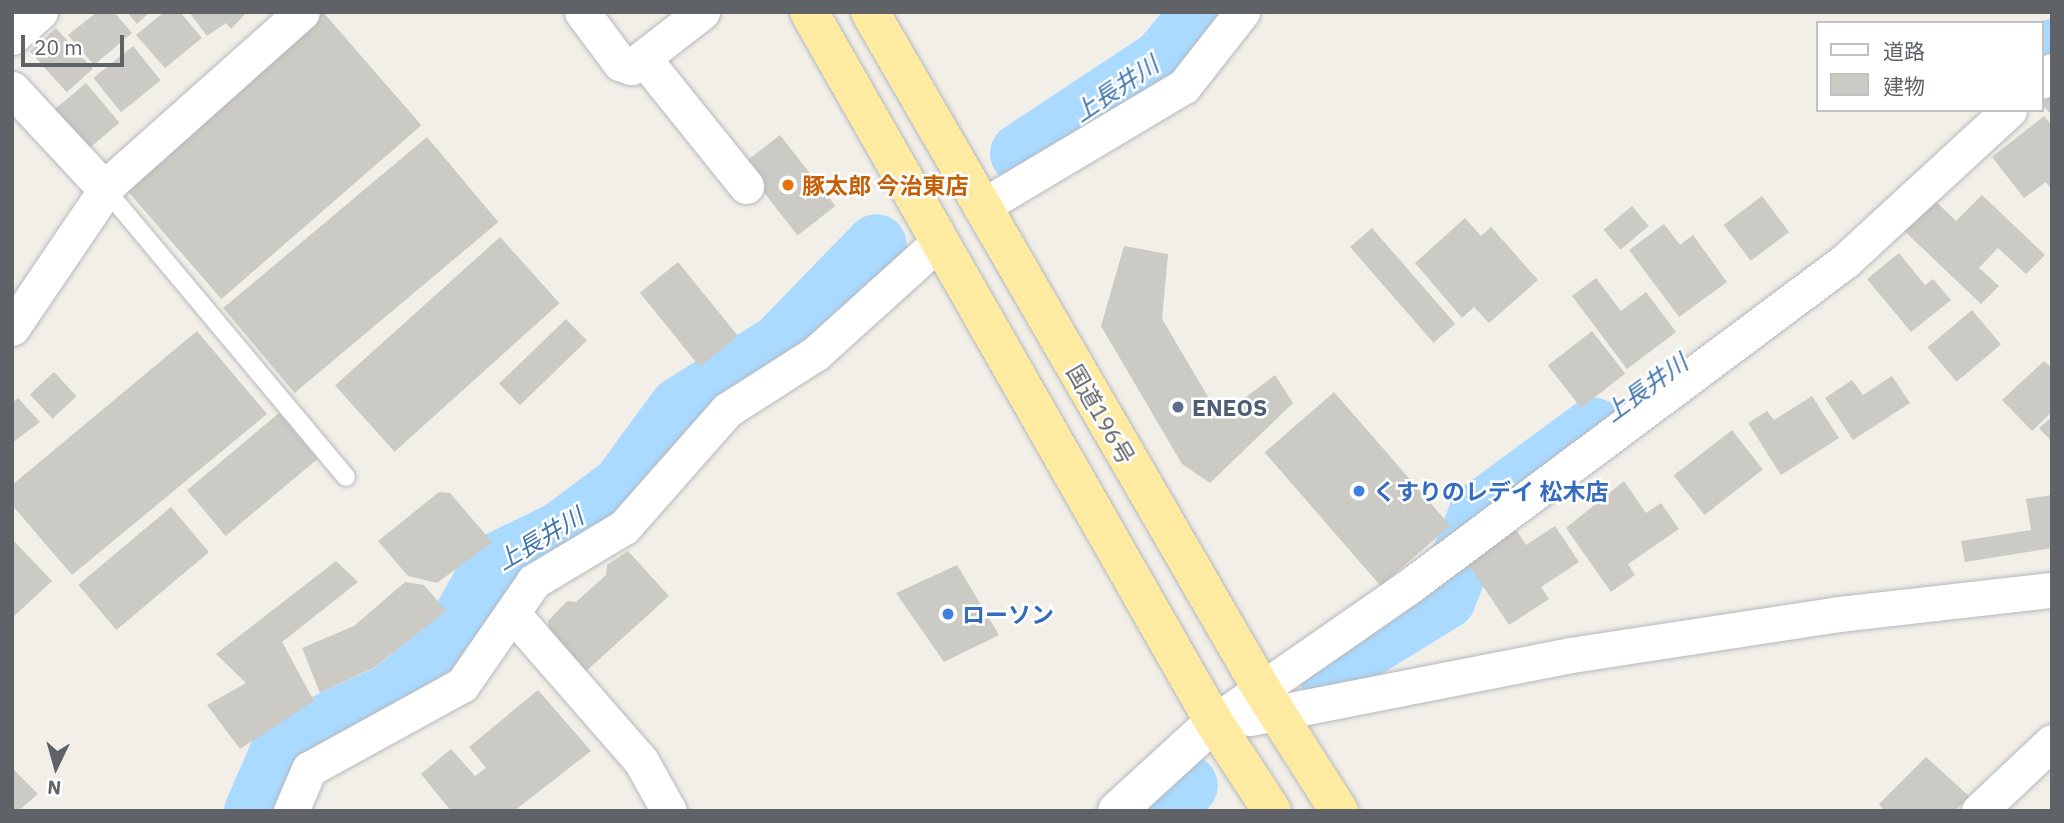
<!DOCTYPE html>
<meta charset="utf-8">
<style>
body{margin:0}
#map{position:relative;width:2064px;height:823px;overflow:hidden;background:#f1efe8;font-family:"IBM Plex Sans","Noto Sans JP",sans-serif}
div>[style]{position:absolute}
.river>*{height:61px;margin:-30.5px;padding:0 30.5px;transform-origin:30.5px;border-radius:30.5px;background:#aadaff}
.building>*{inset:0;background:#cccac5;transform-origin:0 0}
.roads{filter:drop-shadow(0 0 2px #b5b8bc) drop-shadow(0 0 2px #b5b8bc)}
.service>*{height:18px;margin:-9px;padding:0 9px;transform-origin:9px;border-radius:9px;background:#fff}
.minor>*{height:35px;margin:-17.5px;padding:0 17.5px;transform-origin:17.5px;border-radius:17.5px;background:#fff}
.tertiary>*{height:38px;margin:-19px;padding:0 19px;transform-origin:19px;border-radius:19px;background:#fff}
.trunk>*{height:38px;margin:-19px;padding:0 19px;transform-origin:19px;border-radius:19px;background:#feeaa1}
.dots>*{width:19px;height:19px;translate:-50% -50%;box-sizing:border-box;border:4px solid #fff;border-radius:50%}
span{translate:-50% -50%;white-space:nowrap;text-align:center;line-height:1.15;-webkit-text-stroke:5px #fff;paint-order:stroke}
.food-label{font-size:23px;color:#c56008;font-weight:700}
.left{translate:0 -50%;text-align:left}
.service-label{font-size:23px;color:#4e5e75;font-weight:700}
.street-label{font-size:23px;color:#5f6368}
.shop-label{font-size:23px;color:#366cbe;font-weight:700}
.water-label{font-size:24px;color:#4174aa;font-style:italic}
.frame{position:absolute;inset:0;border:14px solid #5f6368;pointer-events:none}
.legend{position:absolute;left:1816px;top:21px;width:228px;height:91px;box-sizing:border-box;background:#fff;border:2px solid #bfc1c3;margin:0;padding:9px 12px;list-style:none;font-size:21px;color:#5f6368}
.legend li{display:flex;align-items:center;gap:14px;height:35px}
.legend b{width:35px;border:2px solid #bfc1c3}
.north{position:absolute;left:21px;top:732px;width:70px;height:70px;-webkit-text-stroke:5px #fff;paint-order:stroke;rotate:185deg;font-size:19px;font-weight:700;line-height:28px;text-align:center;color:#5f6368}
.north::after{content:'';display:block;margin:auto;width:24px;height:32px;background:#5f6368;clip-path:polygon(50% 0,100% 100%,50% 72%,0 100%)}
.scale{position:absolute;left:21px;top:35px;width:103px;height:32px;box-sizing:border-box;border:4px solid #5f6368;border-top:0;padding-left:9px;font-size:21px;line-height:24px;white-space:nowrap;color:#5f6368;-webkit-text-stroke:5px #fff;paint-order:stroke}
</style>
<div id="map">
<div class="river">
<div style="left:2041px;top:59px;width:15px;rotate:-42deg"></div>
<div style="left:1020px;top:153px;width:170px;rotate:-33.5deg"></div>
<div style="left:1162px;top:59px;width:61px;rotate:-50.3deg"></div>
<div style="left:1327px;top:671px;width:139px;rotate:-31.7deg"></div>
<div style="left:1445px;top:598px;width:92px;rotate:-68.4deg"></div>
<div style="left:1479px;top:512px;width:142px;rotate:-36.4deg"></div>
<div style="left:254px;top:811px;width:60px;rotate:-66.4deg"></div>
<div style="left:278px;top:756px;width:47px;rotate:-36.4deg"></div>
<div style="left:316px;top:728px;width:83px;rotate:-25deg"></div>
<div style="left:391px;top:693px;width:71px;rotate:-39.3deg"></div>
<div style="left:446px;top:648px;width:96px;rotate:-60.8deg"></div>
<div style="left:493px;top:564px;width:76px;rotate:-25.9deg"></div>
<div style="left:561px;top:531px;width:75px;rotate:-36.9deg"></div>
<div style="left:621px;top:486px;width:98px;rotate:-53.7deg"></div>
<div style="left:679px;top:407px;width:118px;rotate:-32.2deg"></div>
<div style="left:779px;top:344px;width:139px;rotate:-45.9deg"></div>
<div style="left:1159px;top:811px;width:38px;rotate:-43deg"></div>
</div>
<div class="building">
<div style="clip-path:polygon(97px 12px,114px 12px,132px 33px,94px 65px,68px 35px)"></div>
<div style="clip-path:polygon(127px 12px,150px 12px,137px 24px)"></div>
<div style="clip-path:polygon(164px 12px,180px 12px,202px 38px,165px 68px,136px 35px)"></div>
<div style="clip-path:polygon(189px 12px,247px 12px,231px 29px,226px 23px,207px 36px)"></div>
<div style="left:323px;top:12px;width:150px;height:265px;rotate:49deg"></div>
<div style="left:56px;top:28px;width:55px;height:35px;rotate:48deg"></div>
<div style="left:133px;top:46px;width:44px;height:51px;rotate:51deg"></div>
<div style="left:86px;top:83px;width:52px;height:45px;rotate:50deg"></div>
<div style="clip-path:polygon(2052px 93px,2052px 115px,2041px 104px)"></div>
<div style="clip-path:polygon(2044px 116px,2052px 126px,2052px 190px,2046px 182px,2024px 198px,1992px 157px)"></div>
<div style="left:780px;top:135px;width:90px;height:48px;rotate:52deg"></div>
<div style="left:427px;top:137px;width:111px;height:266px;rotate:50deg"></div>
<div style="clip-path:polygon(1926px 192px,1956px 221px,1982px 195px,2045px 255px,2026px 274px,1998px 248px,1979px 268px,1999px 286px,1981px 304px,1896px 223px)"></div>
<div style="left:1762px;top:196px;width:45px;height:48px;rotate:53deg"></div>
<div style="left:1632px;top:206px;width:26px;height:37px;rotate:50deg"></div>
<div style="clip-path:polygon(1465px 218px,1481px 236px,1491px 227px,1538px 280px,1489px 323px,1474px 307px,1462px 318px,1415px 263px)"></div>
<div style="clip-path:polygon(1664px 224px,1680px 245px,1693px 235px,1727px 282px,1679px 317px,1629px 250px)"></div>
<div style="left:1372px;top:228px;width:127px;height:29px;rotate:49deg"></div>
<div style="left:500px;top:237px;width:89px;height:222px;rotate:48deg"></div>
<div style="clip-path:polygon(1124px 246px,1168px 254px,1162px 319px,1220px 417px,1275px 375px,1293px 403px,1210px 483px,1182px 464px,1101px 326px)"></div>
<div style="clip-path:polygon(1899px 253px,1925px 285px,1933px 279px,1951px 300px,1911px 332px,1867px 279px)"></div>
<div style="left:678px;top:262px;width:95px;height:49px;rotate:51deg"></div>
<div style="clip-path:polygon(1596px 278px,1621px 311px,1646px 292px,1676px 332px,1627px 369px,1572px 296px)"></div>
<div style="left:1972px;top:310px;width:45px;height:58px;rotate:50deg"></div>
<div style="left:566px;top:319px;width:30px;height:93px;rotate:46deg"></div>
<div style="clip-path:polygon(197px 331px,267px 414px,72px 575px,12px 505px,12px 485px)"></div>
<div style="left:1592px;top:331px;width:54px;height:56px;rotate:52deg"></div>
<div style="clip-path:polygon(2044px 361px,2052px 368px,2052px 412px,2032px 431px,2002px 400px)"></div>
<div style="left:54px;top:372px;width:33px;height:33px;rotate:47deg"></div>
<div style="clip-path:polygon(1892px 376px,1910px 403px,1853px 440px,1825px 398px,1852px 380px,1863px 395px)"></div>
<div style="left:1334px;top:392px;width:177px;height:92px;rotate:49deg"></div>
<div style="clip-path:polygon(1812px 396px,1839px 438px,1781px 475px,1748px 423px,1767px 411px,1774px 420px)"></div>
<div style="clip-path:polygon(18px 398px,40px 422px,12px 443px,12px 403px)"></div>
<div style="left:279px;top:413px;width:60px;height:120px;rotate:50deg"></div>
<div style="clip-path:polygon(2052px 417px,2052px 442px,2039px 428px)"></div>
<div style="left:1732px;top:430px;width:50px;height:74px;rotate:52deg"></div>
<div style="clip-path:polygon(1624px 481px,1646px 513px,1661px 503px,1679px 529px,1628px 564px,1635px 575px,1611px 592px,1566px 528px)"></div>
<div style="clip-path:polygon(439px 492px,450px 493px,492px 542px,437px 583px,408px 576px,378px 541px)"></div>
<div style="clip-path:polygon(2052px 495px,2052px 548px,1965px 562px,1961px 541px,2031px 530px,2026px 499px)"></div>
<div style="left:171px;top:507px;width:59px;height:121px;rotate:50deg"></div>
<div style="clip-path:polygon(1511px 522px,1526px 545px,1555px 526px,1579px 562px,1541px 587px,1549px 599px,1509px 625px,1462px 555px)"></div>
<div style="clip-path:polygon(12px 539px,52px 581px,12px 618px)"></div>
<div style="clip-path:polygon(628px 551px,669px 596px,584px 673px,550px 635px,548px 621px,567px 601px,576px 602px,606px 575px,607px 565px)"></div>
<div style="clip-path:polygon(336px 561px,358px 582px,282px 642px,314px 701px,240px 749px,207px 705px,246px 683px,216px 654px)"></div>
<div style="clip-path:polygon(957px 565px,999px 635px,944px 662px,896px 593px)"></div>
<div style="clip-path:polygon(405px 582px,424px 585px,446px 611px,375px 667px,320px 693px,302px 648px,354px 626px)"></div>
<div style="clip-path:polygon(538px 690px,591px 751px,514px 811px,451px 811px,421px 774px,451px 749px,475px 776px,486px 768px,469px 747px)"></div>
<div style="clip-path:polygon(1926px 757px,1970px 797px,1954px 811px,1885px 811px,1879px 804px)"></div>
<div style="clip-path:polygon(12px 768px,38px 794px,18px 811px,12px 811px)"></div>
</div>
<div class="roads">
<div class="service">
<div style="left:106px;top:190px;width:374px;rotate:50.1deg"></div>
</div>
<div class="minor">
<div style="left:582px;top:12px;width:64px;rotate:53.3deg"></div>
<div style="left:620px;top:63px;width:12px;rotate:20deg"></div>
<div style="left:631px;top:67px;width:90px;rotate:-37.8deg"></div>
<div style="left:12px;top:37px;width:38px;rotate:-42deg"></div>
<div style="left:644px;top:59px;width:163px;rotate:51.2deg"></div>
<div style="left:2041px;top:81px;width:15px;rotate:-42deg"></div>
<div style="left:12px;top:89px;width:138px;rotate:47.1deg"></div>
<div style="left:981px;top:207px;width:236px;rotate:-30.8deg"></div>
<div style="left:1184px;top:86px;width:94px;rotate:-51.9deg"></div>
<div style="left:12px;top:328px;width:175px;rotate:-55.9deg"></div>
<div style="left:110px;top:183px;width:257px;rotate:-41.7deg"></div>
<div style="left:512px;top:613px;width:196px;rotate:48.9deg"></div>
<div style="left:641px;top:761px;width:57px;rotate:60.8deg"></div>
<div style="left:1250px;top:718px;width:327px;rotate:-11.1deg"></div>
<div style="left:1571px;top:655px;width:272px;rotate:-8.7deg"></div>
<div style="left:1840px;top:614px;width:213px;rotate:-6.5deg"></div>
<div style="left:1214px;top:722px;width:235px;rotate:-34.8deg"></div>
<div style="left:1407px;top:588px;width:547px;rotate:-36.74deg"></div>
<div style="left:1845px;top:261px;width:223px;rotate:-42.6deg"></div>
<div style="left:291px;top:811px;width:46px;rotate:-66.8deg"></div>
<div style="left:309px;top:769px;width:175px;rotate:-28.8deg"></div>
<div style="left:462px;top:685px;width:126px;rotate:-55.3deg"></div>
<div style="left:534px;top:581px;width:105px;rotate:-31deg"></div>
<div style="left:624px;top:527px;width:156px;rotate:-48.6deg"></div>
<div style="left:727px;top:410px;width:106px;rotate:-32.6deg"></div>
<div style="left:816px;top:353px;width:166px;rotate:-42.1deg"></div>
<div style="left:1979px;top:811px;width:100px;rotate:-43.4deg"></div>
</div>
<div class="tertiary">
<div style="left:1117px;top:811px;width:132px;rotate:-42.5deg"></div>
</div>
<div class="trunk">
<div style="left:809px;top:12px;width:817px;rotate:60.3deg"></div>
<div style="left:1214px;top:722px;width:106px;rotate:56.9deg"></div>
<div style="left:870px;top:12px;width:781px;rotate:59.95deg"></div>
<div style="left:1261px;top:688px;width:146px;rotate:57.6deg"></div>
</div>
</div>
<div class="dots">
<div style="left:788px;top:185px;background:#e8710a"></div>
<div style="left:1178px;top:407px;background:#5c6f8a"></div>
<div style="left:1359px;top:491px;background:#3f7fe0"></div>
<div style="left:948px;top:614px;background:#3f7fe0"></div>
</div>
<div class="food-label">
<span class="left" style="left:802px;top:185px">豚太郎 今治東店</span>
</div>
<div class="service-label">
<span class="left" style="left:1192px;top:407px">ENEOS</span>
</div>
<div class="street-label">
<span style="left:1101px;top:414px;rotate:60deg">国道196号</span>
</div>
<div class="shop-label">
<span class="left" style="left:1373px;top:491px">くすりのレデイ 松木店</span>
<span class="left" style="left:962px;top:614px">ローソン</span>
</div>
<div class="water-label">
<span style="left:1116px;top:89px;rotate:-34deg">上長井川</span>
<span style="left:1646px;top:388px;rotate:-36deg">上長井川</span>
<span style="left:540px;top:539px;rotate:-31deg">上長井川</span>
</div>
<div class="frame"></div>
<ul class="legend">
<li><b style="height:9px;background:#fff"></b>道路</li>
<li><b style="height:19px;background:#cccac5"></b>建物</li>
</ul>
<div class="north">N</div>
<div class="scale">20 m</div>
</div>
